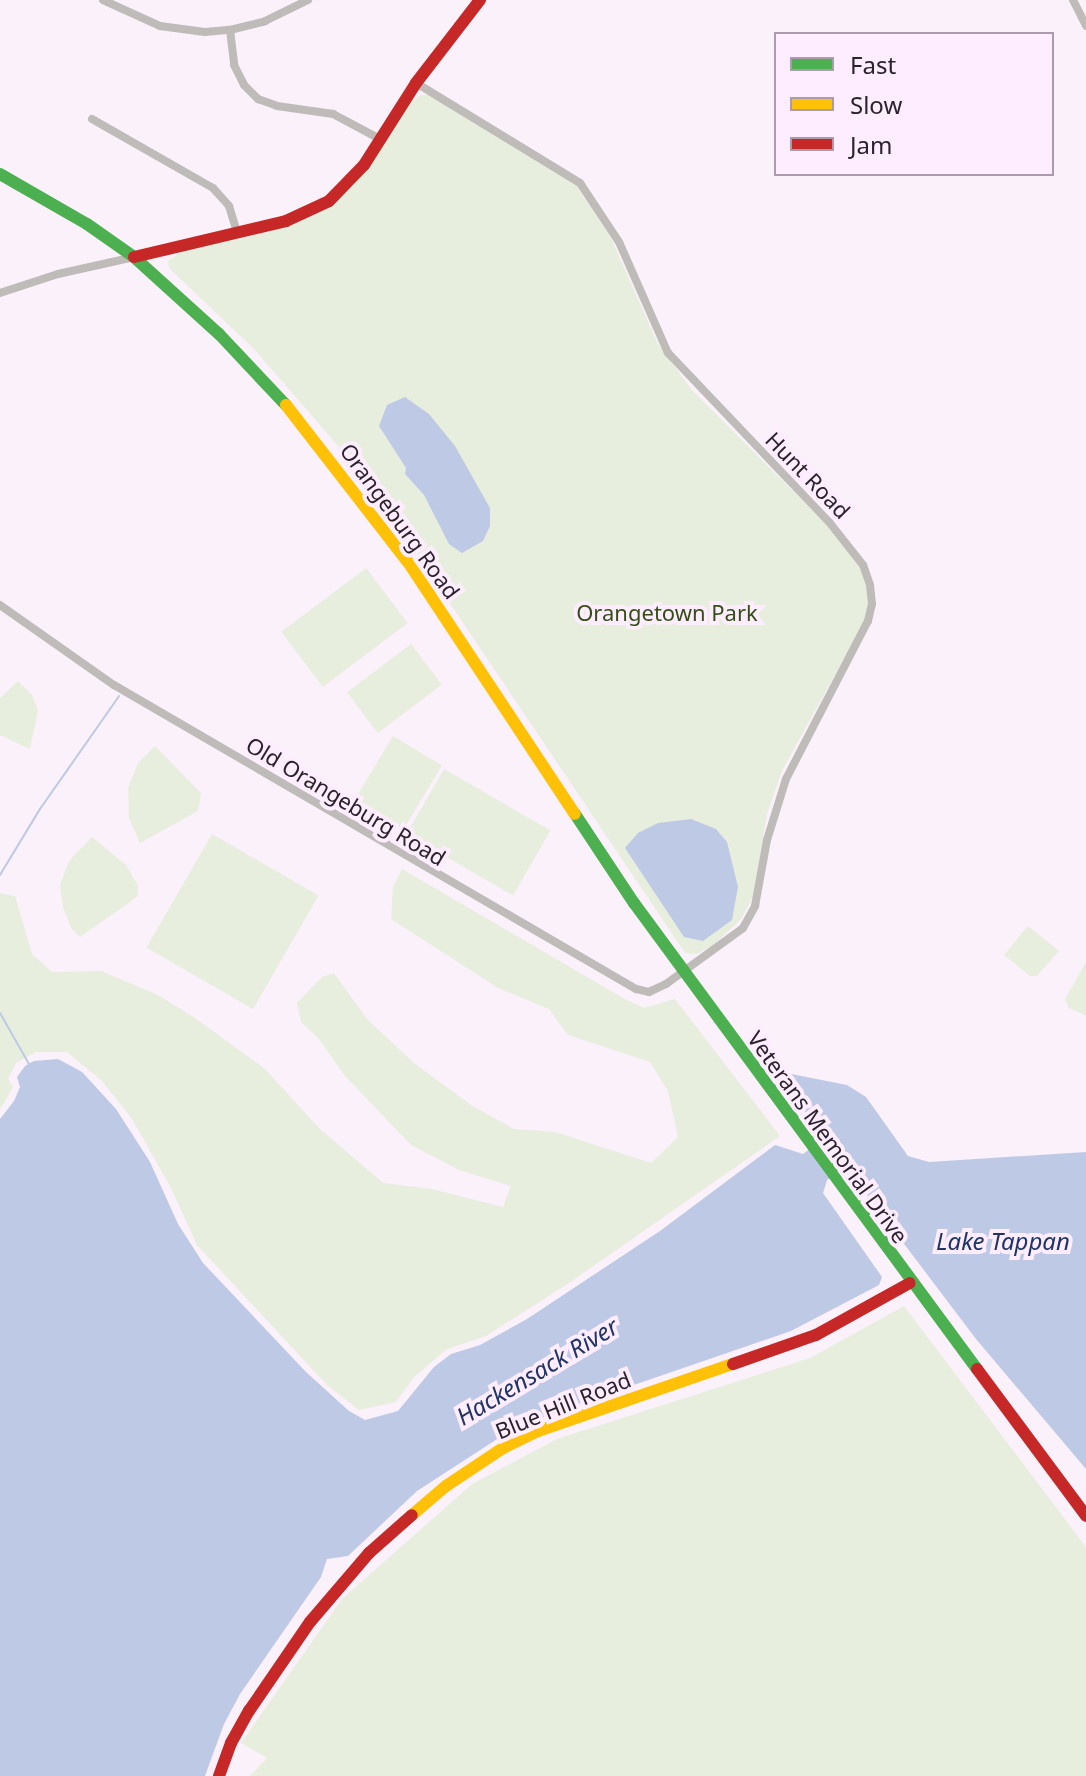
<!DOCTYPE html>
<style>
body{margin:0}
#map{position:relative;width:1086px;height:1776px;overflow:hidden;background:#faf1fa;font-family:"Noto Sans",sans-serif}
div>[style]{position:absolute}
.green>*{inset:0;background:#e7eede;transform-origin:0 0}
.water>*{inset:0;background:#bec9e6}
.stream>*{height:2px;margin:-1px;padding:0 1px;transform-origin:1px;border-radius:1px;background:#bec9e6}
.street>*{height:8px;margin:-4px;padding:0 4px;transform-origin:4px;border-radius:4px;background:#bebbb8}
.fast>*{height:12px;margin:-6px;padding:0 6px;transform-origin:6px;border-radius:6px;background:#4caf50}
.slow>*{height:12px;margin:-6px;padding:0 6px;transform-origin:6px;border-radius:6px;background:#ffc107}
.jam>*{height:12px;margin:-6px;padding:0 6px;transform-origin:6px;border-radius:6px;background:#c62828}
span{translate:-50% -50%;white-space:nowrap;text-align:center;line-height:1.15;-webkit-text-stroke:8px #feedfe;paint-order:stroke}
.street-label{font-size:22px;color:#2b232b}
.park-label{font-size:22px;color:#344f15}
.water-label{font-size:24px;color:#1f3565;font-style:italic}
.legend{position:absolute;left:774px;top:32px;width:280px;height:144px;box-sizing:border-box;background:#feedfe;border:2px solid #aa9caa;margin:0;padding:10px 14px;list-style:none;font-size:24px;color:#2b232b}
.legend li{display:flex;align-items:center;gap:16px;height:40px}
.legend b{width:40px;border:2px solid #aa9caa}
</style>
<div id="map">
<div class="green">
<div style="clip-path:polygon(421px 95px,431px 95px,576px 185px,611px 238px,657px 342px,669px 359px,692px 390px,847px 545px,862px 573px,869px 596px,864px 622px,782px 771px,767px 814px,753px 896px,742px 918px,715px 944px,697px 954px,685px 953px,365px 477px,254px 349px,169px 268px,168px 261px,183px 251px,290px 226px,317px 213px,347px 192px,367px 168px,408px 103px)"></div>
<div style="left:366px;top:568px;width:69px;height:106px;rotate:53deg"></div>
<div style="left:411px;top:644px;width:51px;height:80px;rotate:53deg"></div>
<div style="clip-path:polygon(18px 681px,32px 695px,38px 711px,30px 749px,0 735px,0 698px)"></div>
<div style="left:393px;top:736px;width:57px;height:75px;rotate:31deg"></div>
<div style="clip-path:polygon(155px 746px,201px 793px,198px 811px,140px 843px,129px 818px,128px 788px,138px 763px)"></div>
<div style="left:444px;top:769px;width:123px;height:75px;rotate:30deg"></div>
<div style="left:212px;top:834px;width:123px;height:131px;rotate:30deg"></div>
<div style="clip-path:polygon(92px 837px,126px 865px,138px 886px,137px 897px,80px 937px,71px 928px,63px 907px,60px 885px,69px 861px)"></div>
<div style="clip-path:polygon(402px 869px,623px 998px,644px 1008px,675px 999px,780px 1136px,569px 1283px,486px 1336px,447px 1349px,414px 1377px,396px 1402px,359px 1410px,327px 1385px,197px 1245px,170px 1186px,132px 1119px,102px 1081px,67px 1052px,36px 1052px,16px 1063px,8px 1079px,13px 1087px,0 1110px,0 893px,15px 896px,32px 954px,52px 972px,101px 971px,158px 995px,195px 1018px,264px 1068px,320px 1129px,383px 1183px,432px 1189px,503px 1207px,511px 1186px,459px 1170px,411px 1145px,345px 1076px,319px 1039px,301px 1022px,297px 1003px,322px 977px,334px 973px,367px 1019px,414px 1063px,471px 1105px,514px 1129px,555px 1132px,651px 1163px,678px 1137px,668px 1091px,650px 1062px,568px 1035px,549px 1009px,498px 988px,391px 919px,393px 887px)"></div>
<div style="clip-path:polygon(1028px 926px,1059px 951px,1037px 976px,1030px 976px,1004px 955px)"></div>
<div style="clip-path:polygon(1086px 962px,1086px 1016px,1069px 1008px,1065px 999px)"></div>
<div style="clip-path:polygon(904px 1306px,1086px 1547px,1086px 1776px,250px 1776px,267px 1758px,241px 1743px,342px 1599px,472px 1484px,557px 1439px,810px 1358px)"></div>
</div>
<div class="water">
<div style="clip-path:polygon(405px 397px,429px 414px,455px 446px,490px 508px,490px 526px,483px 541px,462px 553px,449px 544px,424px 495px,405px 474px,406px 468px,379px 426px,387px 405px)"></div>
<div style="clip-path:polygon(691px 819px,716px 829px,727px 842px,738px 887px,732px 920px,703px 941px,684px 937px,625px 848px,638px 833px,658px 823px)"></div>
<div style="clip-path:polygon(58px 1059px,82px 1072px,116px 1109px,150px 1162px,178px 1224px,203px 1263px,306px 1372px,349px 1411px,365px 1420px,398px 1411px,434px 1367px,451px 1354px,480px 1345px,527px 1319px,660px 1231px,775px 1145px,803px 1154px,815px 1145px,820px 1141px,819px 1133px,776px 1071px,847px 1085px,866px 1097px,908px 1156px,929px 1162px,1086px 1152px,1086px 1469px,976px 1339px,852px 1175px,836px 1174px,827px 1180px,823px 1193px,882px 1277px,879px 1285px,791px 1331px,564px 1409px,505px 1434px,417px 1491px,348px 1556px,327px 1559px,321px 1577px,240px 1694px,224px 1724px,205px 1776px,0 1776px,0 1119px,14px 1101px,20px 1087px,17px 1077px,25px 1066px,34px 1061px)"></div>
</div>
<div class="stream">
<div style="left:0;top:875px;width:77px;rotate:-58.8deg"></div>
<div style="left:40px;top:809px;width:138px;rotate:-55deg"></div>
<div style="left:0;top:1013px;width:59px;rotate:60.4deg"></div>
</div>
<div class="street">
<div style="left:103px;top:0;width:63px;rotate:24.5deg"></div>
<div style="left:160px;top:26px;width:45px;rotate:7.6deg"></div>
<div style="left:205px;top:32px;width:25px;rotate:-5deg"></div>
<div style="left:230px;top:30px;width:36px;rotate:-14deg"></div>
<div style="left:265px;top:21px;width:48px;rotate:-26deg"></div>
<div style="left:1073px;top:0;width:29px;rotate:63deg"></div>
<div style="left:230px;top:30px;width:35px;rotate:83deg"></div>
<div style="left:234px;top:65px;width:22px;rotate:63deg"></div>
<div style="left:244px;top:85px;width:20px;rotate:45deg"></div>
<div style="left:258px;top:99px;width:20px;rotate:20deg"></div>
<div style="left:277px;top:106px;width:57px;rotate:8.1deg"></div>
<div style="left:333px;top:114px;width:53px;rotate:28deg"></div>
<div style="left:92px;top:119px;width:139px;rotate:29.7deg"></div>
<div style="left:213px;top:188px;width:24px;rotate:48deg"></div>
<div style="left:229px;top:206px;width:28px;rotate:73deg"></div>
<div style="left:0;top:293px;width:61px;rotate:-18.1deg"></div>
<div style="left:58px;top:274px;width:78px;rotate:-12.6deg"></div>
<div style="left:0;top:605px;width:139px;rotate:35.1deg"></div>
<div style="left:114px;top:685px;width:604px;rotate:30.22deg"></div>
<div style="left:636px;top:989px;width:13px;rotate:13deg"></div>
<div style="left:649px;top:992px;width:19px;rotate:-25deg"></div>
<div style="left:666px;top:984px;width:95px;rotate:-36deg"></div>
<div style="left:743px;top:928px;width:25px;rotate:-61deg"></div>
<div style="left:755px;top:906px;width:67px;rotate:-79.7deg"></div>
<div style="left:767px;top:840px;width:64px;rotate:-72.7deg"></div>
<div style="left:786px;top:779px;width:178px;rotate:-62.6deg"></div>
<div style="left:868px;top:621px;width:17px;rotate:-77deg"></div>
<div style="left:872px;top:604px;width:19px;rotate:-96deg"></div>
<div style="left:870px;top:585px;width:21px;rotate:-109deg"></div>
<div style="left:863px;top:565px;width:53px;rotate:-128.2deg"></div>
<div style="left:830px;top:523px;width:235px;rotate:-133.6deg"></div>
<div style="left:668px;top:353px;width:121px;rotate:-113.8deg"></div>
<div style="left:619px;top:242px;width:71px;rotate:-123.5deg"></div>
<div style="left:580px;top:183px;width:192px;rotate:-148.6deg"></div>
</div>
<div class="fast">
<div style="left:0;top:174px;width:100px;rotate:29.9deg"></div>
<div style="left:87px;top:224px;width:57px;rotate:35.1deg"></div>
<div style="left:134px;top:257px;width:115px;rotate:42.2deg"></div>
<div style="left:219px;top:334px;width:98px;rotate:46.7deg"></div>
<div style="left:575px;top:814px;width:107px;rotate:56.5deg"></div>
<div style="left:634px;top:903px;width:579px;rotate:53.65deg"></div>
</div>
<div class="slow">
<div style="left:286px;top:405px;width:199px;rotate:52.2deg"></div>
<div style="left:408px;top:562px;width:302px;rotate:56.5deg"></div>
<div style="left:412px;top:1515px;width:45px;rotate:-40.5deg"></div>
<div style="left:446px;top:1486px;width:69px;rotate:-33.7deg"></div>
<div style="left:503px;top:1448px;width:39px;rotate:-26deg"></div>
<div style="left:538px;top:1431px;width:206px;rotate:-19deg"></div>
</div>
<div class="jam">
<div style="left:134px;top:257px;width:156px;rotate:-13.3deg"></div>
<div style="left:286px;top:221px;width:47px;rotate:-24.9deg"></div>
<div style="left:329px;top:201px;width:50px;rotate:-45.8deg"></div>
<div style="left:364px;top:165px;width:97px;rotate:-57.6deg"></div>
<div style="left:416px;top:83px;width:105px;rotate:-52.4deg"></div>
<div style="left:733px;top:1364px;width:88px;rotate:-19.3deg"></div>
<div style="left:816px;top:1335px;width:107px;rotate:-29deg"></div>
<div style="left:977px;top:1369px;width:183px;rotate:53.4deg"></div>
<div style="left:219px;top:1776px;width:35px;rotate:-70deg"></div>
<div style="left:231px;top:1743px;width:37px;rotate:-61deg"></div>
<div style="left:249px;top:1711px;width:108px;rotate:-55.6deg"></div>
<div style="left:310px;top:1622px;width:91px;rotate:-49.5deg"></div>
<div style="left:369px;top:1553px;width:57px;rotate:-41.5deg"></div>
</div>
<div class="street-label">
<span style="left:808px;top:475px;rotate:46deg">Hunt Road</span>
<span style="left:400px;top:521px;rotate:54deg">Orangeburg Road</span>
<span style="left:346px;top:801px;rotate:31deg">Old Orangeburg Road</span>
<span style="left:828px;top:1137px;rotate:54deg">Veterans Memorial Drive</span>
<span style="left:563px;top:1405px;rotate:-22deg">Blue Hill Road</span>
</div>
<div class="park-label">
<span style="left:667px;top:613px">Orangetown Park</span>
</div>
<div class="water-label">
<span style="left:1003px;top:1241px">Lake Tappan</span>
<span style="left:537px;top:1371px;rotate:-31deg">Hackensack River</span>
</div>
<ul class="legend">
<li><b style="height:10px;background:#4caf50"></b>Fast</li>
<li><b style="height:10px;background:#ffc107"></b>Slow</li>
<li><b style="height:10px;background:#c62828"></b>Jam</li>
</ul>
</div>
